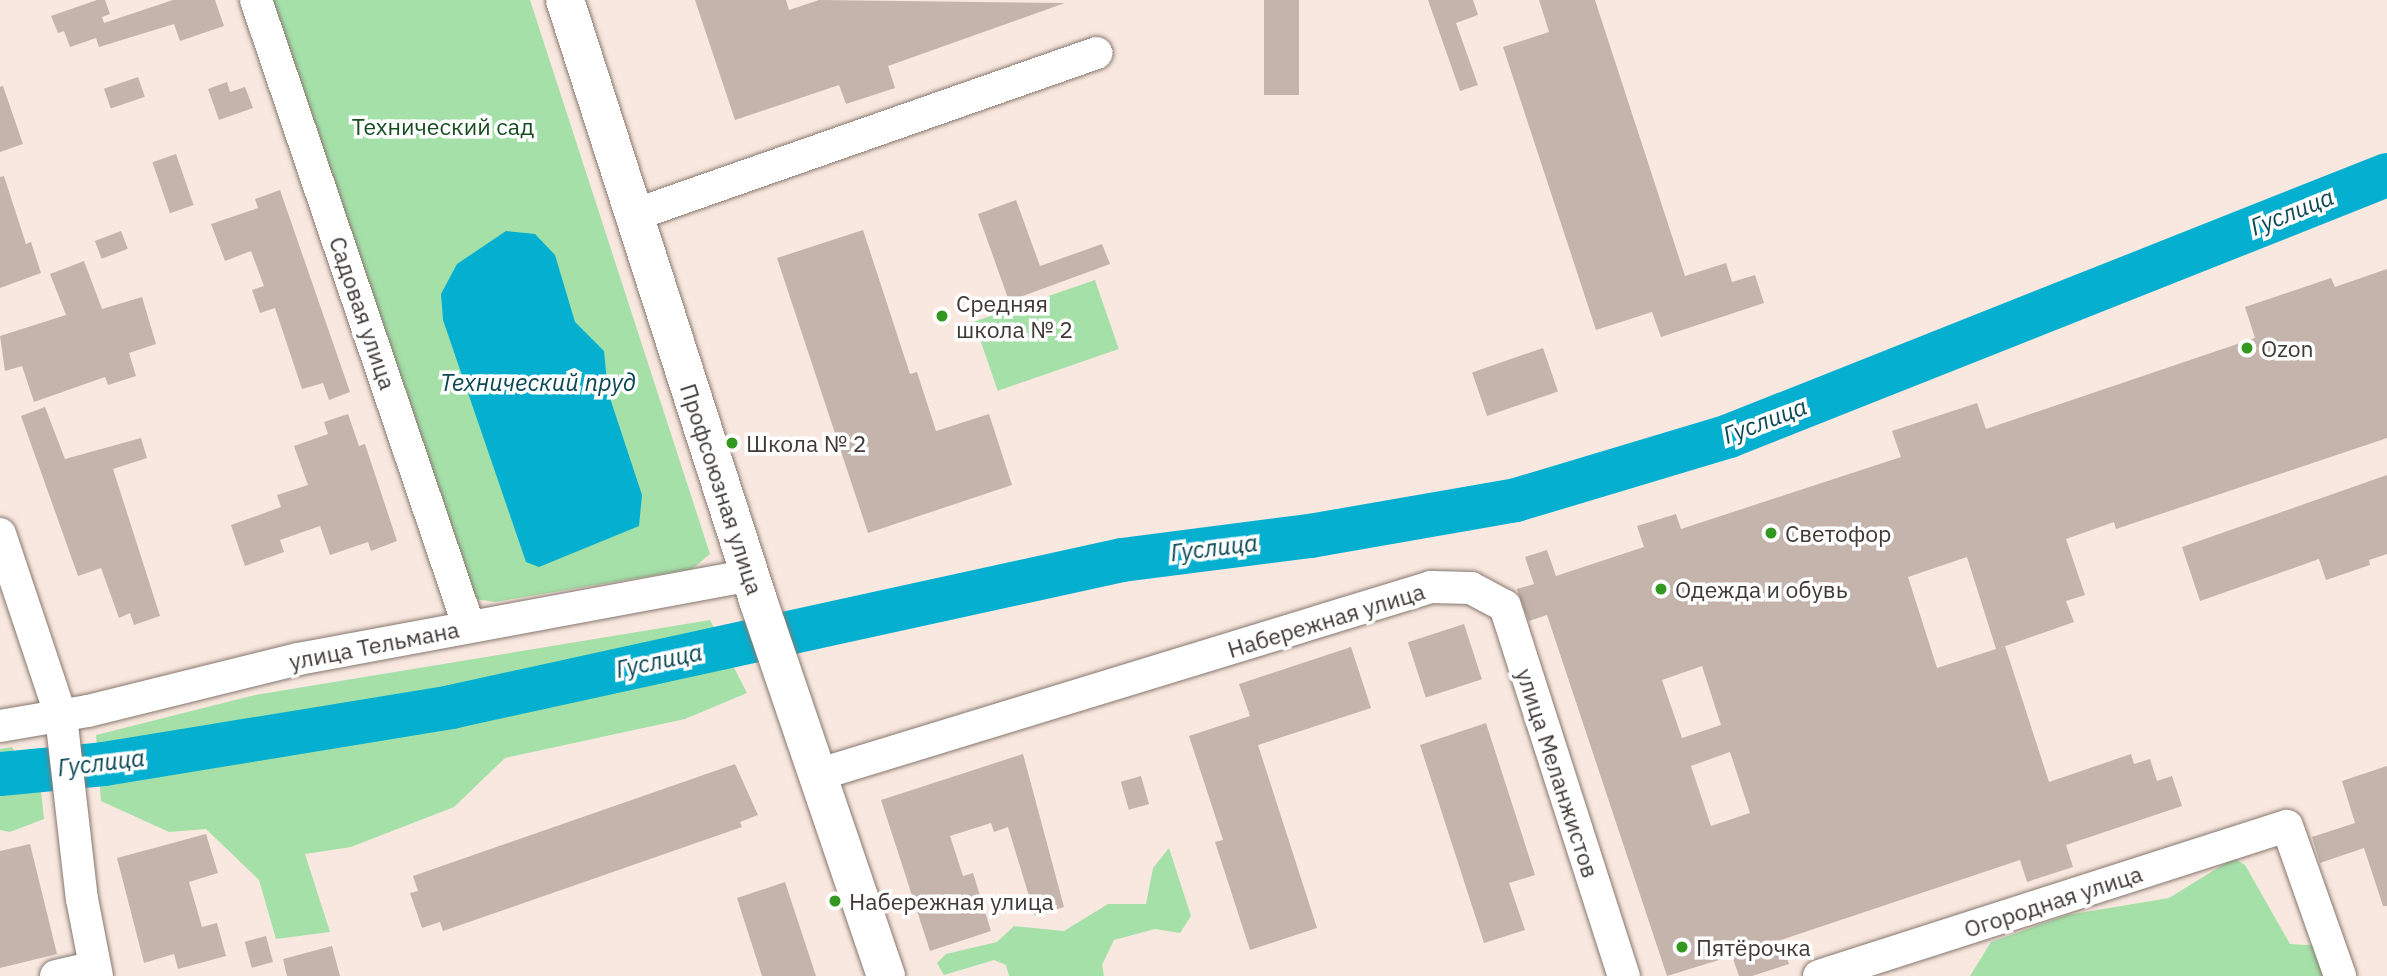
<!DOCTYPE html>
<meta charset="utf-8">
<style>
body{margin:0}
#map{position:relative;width:2387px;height:976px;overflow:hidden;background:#f9e8df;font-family:"IBM Plex Sans",sans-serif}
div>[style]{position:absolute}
.green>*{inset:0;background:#a5e0a9;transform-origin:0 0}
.water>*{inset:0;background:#04afd0}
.river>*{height:44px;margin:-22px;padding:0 22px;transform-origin:22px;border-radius:22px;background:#04afd0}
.building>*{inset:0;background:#c4b4ac;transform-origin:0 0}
.roads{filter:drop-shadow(0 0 2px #86776f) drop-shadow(0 0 2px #86776f)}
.minor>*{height:32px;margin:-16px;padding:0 16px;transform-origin:16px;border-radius:16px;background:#fff}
.major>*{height:38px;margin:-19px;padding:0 19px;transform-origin:19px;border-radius:19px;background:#fff}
.dots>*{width:19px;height:19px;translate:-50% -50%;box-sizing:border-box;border:4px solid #fff;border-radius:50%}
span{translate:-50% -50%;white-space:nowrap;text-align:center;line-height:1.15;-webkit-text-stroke:7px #fff;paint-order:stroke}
.park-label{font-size:23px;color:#164d20}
.poi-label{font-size:23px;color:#403a36}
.left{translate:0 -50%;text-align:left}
.street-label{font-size:23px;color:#403a36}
.water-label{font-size:24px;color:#0b4855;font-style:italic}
</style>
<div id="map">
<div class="green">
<div style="clip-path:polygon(273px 0,530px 0,710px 554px,692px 569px,495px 602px,475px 599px)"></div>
<div style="left:1095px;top:280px;width:73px;height:128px;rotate:71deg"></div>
<div style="clip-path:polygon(710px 620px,747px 693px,685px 719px,505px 758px,454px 807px,351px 847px,305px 854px,330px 932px,276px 939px,259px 880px,206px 829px,169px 832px,101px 801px,96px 735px,255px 695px)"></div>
<div style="clip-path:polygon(12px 747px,41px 791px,44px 819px,10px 832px,0 830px,0 749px)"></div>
<div style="clip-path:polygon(1169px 848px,1191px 916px,1180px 933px,1155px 929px,1114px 940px,1102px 965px,1104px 976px,1009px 976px,1006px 965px,994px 960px,944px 975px,937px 963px,946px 954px,997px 942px,1014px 926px,1064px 931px,1108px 904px,1146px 904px,1153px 868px)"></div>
<div style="clip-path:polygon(2234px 858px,2245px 865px,2290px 944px,2323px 946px,2325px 976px,1970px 976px,1991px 942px,2067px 915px,2169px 898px)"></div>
</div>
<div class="water">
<div style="clip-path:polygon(506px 231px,535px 234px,555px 255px,575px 322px,604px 351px,608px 392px,642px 495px,639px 526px,539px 567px,526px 562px,443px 320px,441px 294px,457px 264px)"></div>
</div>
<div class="river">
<div style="left:0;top:774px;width:104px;rotate:-5.5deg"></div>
<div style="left:104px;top:764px;width:352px;rotate:-9.3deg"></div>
<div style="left:451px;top:707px;width:687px;rotate:-12.36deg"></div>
<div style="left:1122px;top:560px;width:190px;rotate:-7.3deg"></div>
<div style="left:1310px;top:536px;width:209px;rotate:-9.9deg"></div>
<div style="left:1516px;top:500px;width:222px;rotate:-16.7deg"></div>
<div style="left:1729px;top:436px;width:708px;rotate:-21.64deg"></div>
</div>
<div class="building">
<div style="clip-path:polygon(97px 0,105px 0,110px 14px,102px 17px,104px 23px,173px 0,215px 0,224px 26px,180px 41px,174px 24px,99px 47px,96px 38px,70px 47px,64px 31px,58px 33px,51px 16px)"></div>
<div style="clip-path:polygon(695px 0,786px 0,789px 10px,819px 0,1065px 3px,888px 66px,895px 88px,846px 104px,839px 85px,735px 120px)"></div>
<div style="left:1264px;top:0;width:35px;height:95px"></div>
<div style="clip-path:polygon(1428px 0,1473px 0,1478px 15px,1456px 23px,1478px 85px,1460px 91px)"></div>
<div style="clip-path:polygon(1539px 0,1595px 0,1685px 276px,1726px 263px,1732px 282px,1755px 275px,1764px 303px,1661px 337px,1652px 312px,1596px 330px,1503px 47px,1549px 32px)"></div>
<div style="left:138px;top:77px;width:21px;height:36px;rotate:71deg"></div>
<div style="clip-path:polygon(227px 82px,230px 92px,245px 87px,253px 108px,219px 120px,208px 89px)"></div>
<div style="clip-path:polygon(3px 86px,23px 144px,0 152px,0 87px)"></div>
<div style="left:176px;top:154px;width:54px;height:25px;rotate:71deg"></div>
<div style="clip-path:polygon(4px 176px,26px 244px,31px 242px,41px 273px,0 288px,0 177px)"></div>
<div style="clip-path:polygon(280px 190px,350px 392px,329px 400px,323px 383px,302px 389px,275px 308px,260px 313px,252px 290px,264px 286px,251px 251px,225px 261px,211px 224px,258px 208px,255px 199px)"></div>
<div style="clip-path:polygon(1016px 200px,1040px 266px,1102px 244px,1110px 264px,1009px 301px,978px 214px)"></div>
<div style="clip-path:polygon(863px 230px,910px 374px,917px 372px,936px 431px,989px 414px,1012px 485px,868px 533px,777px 258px)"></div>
<div style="left:121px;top:231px;width:19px;height:28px;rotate:69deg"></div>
<div style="clip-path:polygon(84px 261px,102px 309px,142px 297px,156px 344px,129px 353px,136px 376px,108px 385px,105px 377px,34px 402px,22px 366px,5px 371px,0 336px,66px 315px,50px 274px)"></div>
<div style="clip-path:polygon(evenodd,2387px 269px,2387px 438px,2116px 529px,2114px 522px,2066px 539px,2085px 595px,2066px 601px,2074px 622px,2000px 648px,2005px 646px,2049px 782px,2131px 754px,2134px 764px,2150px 759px,2157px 781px,2172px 776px,2182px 806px,2066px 845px,2073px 867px,2027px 882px,2020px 860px,1781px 940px,1789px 964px,1752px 976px,1739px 976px,1732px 956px,1667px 976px,1547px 615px,1529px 621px,1519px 596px,1517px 589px,1534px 584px,1525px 557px,1547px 550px,1556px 576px,1644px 547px,1637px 526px,1676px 514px,1681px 529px,1901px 457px,1892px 431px,1977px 403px,1986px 429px,2255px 338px,2245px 307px,2331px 278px,2335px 287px,2387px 269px,1967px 557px,1996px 649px,1937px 668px,1908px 577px,1967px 557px,2387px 269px,1702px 666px,1721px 725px,1682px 738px,1662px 680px,1702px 666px,2387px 269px,1730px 752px,1750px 813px,1711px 826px,1691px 766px,1730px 752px)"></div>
<div style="left:1543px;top:348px;width:46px;height:75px;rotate:71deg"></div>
<div style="clip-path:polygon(45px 407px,65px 459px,141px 438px,147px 458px,113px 469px,160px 616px,134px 625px,130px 613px,119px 618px,101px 568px,78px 576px,21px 416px)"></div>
<div style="clip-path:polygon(348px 414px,359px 446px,365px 444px,397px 541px,371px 551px,368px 542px,330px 555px,320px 526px,280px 540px,284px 552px,245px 566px,231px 525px,281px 507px,277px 495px,308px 485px,294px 446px,328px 434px,324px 422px)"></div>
<div style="clip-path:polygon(2387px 475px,2387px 554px,2369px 560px,2370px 565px,2326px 580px,2319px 559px,2200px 601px,2182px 547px)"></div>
<div style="left:1464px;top:624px;width:58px;height:59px;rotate:72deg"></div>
<div style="clip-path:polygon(1351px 647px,1371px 708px,1258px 745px,1317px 928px,1250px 950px,1215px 842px,1223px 840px,1189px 736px,1250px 716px,1239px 684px)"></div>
<div style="clip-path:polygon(1486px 723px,1535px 875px,1509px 883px,1525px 930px,1484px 943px,1420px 745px)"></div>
<div style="clip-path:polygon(1023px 754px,1064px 907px,1035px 916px,1008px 827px,994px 832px,991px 823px,950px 836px,963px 876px,973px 873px,991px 931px,930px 951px,881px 800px)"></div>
<div style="clip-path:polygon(735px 764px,758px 815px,740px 822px,742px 827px,443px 931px,440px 922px,422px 928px,410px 893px,418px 891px,413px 876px)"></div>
<div style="clip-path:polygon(2387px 766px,2387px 906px,2383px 906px,2364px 848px,2320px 863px,2312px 837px,2355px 823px,2342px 781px)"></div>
<div style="left:1141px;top:776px;width:29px;height:21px;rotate:74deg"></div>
<div style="clip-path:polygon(206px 834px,218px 873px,189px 882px,202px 927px,217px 923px,226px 956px,178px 969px,174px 954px,144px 963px,117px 858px)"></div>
<div style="clip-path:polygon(30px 844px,57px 954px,0 968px,0 851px)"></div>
<div style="clip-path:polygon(785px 882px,816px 976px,762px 976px,737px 898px)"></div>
<div style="left:266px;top:936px;width:27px;height:22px;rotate:75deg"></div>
<div style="clip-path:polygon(332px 946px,340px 976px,287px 976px,283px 959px)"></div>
</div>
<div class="roads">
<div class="minor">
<div style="left:256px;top:0;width:662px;rotate:71.24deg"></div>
<div style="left:634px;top:215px;width:490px;rotate:-19.3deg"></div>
<div style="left:0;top:534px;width:192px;rotate:71.5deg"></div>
<div style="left:61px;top:716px;width:184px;rotate:83.5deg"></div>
<div style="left:82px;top:899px;width:78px;rotate:79deg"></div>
<div style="left:0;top:726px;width:89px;rotate:-9.7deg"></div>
<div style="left:88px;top:711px;width:216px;rotate:-13.9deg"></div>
<div style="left:298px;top:659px;width:460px;rotate:-10.5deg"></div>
<div style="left:820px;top:774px;width:639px;rotate:-17.02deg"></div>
<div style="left:1431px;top:587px;width:40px;rotate:1.4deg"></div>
<div style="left:1471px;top:588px;width:38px;rotate:28deg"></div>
<div style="left:1505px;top:606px;width:389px;rotate:72.2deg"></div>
<div style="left:56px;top:976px;width:39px;rotate:-13deg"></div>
<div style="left:1819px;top:976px;width:491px;rotate:-17.8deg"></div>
<div style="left:2287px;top:826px;width:159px;rotate:70.5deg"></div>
</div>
<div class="major">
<div style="left:565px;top:0;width:633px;rotate:72.17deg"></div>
<div style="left:759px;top:603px;width:394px;rotate:71.2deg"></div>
</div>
</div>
<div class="dots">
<div style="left:942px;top:316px;background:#32981f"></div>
<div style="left:2247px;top:348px;background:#32981f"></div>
<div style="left:732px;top:443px;background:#32981f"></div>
<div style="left:1771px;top:533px;background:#32981f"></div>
<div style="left:1661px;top:589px;background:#32981f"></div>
<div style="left:835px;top:901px;background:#32981f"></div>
<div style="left:1682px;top:947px;background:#32981f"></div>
</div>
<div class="park-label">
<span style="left:443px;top:126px">Технический сад</span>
</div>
<div class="poi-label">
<span class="left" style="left:956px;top:316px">Средняя<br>школа № 2</span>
<span class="left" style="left:2261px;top:348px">Ozon</span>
<span class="left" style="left:746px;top:443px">Школа № 2</span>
<span class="left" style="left:1785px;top:533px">Светофор</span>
<span class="left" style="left:1675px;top:589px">Одежда и обувь</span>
<span class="left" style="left:849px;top:901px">Набережная улица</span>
<span class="left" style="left:1696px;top:947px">Пятёрочка</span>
</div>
<div class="street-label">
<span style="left:363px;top:313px;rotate:71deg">Садовая улица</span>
<span style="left:722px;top:489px;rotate:72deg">Профсоюзная улица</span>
<span style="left:1326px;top:620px;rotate:-17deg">Набережная улица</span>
<span style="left:374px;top:645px;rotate:-11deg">улица Тельмана</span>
<span style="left:1558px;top:773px;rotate:72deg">улица Меланжистов</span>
<span style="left:2053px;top:901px;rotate:-18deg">Огородная улица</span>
</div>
<div class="water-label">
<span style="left:2292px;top:212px;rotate:-22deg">Гуслица</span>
<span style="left:538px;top:383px">Технический пруд</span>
<span style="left:1765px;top:421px;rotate:-21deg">Гуслица</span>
<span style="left:1214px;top:548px;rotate:-7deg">Гуслица</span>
<span style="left:659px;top:661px;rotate:-12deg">Гуслица</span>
<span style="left:101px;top:763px;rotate:-7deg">Гуслица</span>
</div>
</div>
